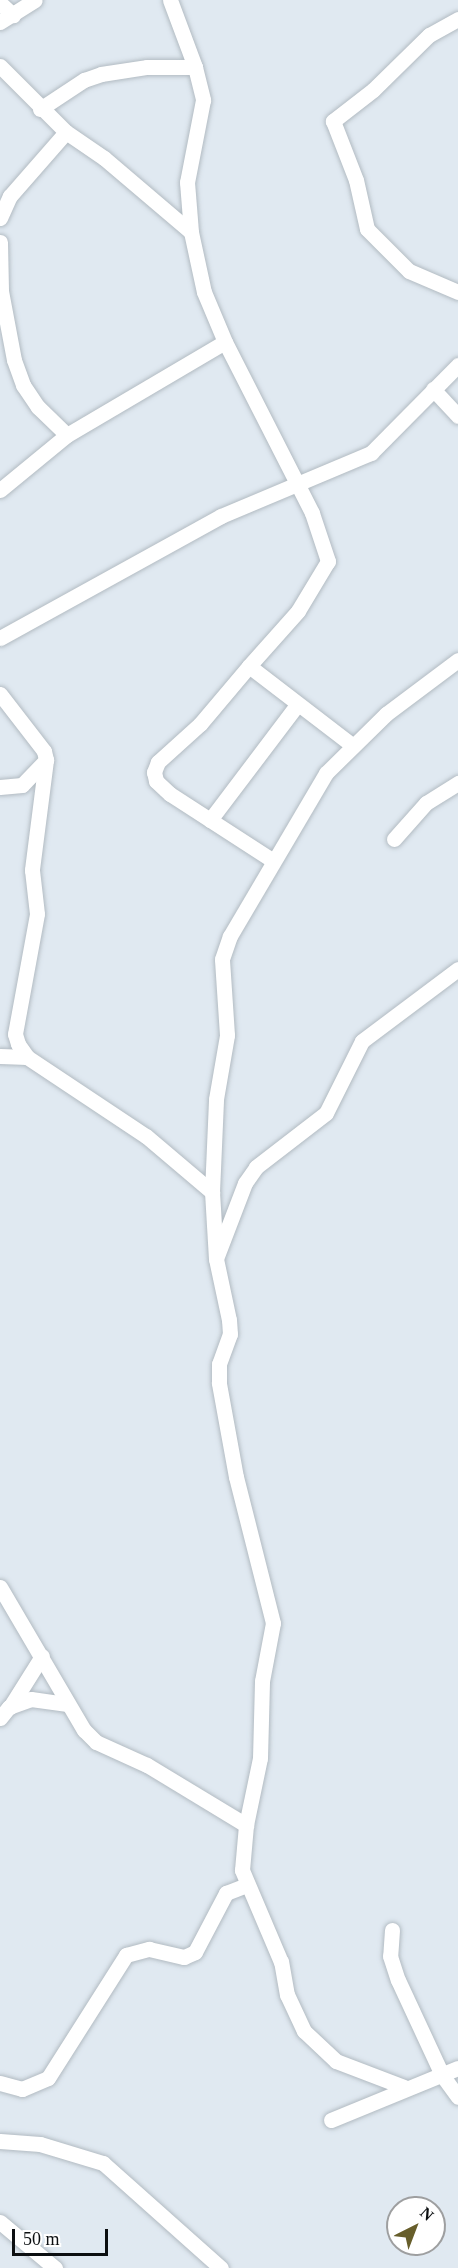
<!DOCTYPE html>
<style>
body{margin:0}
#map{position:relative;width:458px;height:2268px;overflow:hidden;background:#e0e9f1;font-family:Georgia,serif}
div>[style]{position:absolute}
.roads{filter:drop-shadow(0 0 2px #b2bbc2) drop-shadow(0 0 2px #b2bbc2)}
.minor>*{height:15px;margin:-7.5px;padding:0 7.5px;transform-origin:7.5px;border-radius:7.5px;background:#fff}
span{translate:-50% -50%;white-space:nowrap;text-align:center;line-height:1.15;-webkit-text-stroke:6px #fff;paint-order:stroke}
.north{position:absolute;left:386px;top:2196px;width:60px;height:60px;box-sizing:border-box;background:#fff;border:2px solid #9e9fa0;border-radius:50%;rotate:42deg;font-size:16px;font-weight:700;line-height:24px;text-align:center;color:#0c0f11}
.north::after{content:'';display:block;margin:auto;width:21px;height:27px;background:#675e2b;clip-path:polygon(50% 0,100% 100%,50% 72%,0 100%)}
.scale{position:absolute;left:12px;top:2229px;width:96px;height:27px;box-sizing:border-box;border:3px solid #0c0f11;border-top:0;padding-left:8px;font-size:18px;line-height:21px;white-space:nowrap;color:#0c0f11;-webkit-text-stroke:4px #fff;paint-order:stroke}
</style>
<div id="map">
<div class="roads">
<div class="minor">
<div style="left:170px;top:0;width:72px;rotate:69.5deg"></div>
<div style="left:195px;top:67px;width:34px;rotate:76deg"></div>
<div style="left:203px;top:100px;width:84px;rotate:101deg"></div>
<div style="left:187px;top:182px;width:50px;rotate:85.4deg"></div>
<div style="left:191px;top:232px;width:61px;rotate:77.8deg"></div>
<div style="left:204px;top:292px;width:54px;rotate:67.2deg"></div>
<div style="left:225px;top:342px;width:192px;rotate:63deg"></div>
<div style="left:312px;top:513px;width:51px;rotate:71.6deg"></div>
<div style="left:328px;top:561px;width:58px;rotate:121deg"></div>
<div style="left:298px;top:611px;width:74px;rotate:131.7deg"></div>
<div style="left:249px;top:666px;width:130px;rotate:37.5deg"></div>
<div style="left:0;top:3px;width:18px;rotate:43deg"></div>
<div style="left:458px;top:19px;width:33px;rotate:151deg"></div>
<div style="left:429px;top:35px;width:78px;rotate:135.5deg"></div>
<div style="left:373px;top:90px;width:51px;rotate:142.2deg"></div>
<div style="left:333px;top:121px;width:63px;rotate:68.7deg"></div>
<div style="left:356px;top:180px;width:50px;rotate:77.3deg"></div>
<div style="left:367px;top:229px;width:59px;rotate:45deg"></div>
<div style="left:409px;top:271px;width:53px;rotate:23.2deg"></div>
<div style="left:0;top:22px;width:41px;rotate:-32.2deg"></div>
<div style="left:0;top:66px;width:93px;rotate:45deg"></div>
<div style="left:66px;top:132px;width:46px;rotate:34.4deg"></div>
<div style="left:104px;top:158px;width:114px;rotate:40.4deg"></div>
<div style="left:40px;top:109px;width:53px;rotate:-33.4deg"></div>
<div style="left:84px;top:80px;width:18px;rotate:-19deg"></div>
<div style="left:101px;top:74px;width:47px;rotate:-8.7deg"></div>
<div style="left:147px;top:67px;width:48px"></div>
<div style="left:0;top:218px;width:24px;rotate:-66deg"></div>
<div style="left:10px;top:196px;width:85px;rotate:-48.8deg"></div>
<div style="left:0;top:242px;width:49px;rotate:88.8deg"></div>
<div style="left:1px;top:291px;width:70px;rotate:79.3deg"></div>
<div style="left:14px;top:360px;width:27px;rotate:70deg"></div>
<div style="left:23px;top:385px;width:27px;rotate:56deg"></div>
<div style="left:38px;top:407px;width:40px;rotate:44deg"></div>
<div style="left:433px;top:389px;width:37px;rotate:47deg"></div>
<div style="left:0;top:490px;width:87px;rotate:-39.4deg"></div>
<div style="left:67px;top:435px;width:183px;rotate:-30.5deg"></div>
<div style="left:0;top:638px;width:252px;rotate:-28.9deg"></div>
<div style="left:221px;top:516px;width:163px;rotate:-22.8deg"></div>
<div style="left:371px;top:453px;width:124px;rotate:-45.3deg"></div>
<div style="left:249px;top:666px;width:76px;rotate:130.2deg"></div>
<div style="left:200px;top:724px;width:57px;rotate:137.9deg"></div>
<div style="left:158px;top:762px;width:11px;rotate:112deg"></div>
<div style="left:154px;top:772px;width:9px;rotate:77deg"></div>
<div style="left:156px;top:781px;width:19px;rotate:43deg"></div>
<div style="left:170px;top:794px;width:121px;rotate:32.9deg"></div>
<div style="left:0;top:694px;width:72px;rotate:52.3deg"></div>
<div style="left:44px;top:751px;width:9px;rotate:77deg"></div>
<div style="left:46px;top:760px;width:111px;rotate:97.3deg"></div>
<div style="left:32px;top:870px;width:44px;rotate:83.5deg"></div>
<div style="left:37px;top:914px;width:122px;rotate:100.4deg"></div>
<div style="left:15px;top:1034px;width:10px;rotate:73deg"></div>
<div style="left:18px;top:1044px;width:16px;rotate:55deg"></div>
<div style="left:27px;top:1057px;width:143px;rotate:33.6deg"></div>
<div style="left:146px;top:1136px;width:87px;rotate:40.3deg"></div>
<div style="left:0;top:787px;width:22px;rotate:-5deg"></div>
<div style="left:22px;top:785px;width:35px;rotate:-46deg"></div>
<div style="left:210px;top:820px;width:144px;rotate:-52.9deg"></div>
<div style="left:394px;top:839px;width:48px;rotate:-48.4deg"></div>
<div style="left:426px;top:803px;width:38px;rotate:-32deg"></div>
<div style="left:0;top:1056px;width:27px;rotate:2deg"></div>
<div style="left:217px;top:1256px;width:78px;rotate:-69deg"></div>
<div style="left:245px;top:1183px;width:19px;rotate:-55deg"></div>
<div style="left:256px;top:1167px;width:88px;rotate:-37.6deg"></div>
<div style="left:326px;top:1113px;width:80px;rotate:-63.4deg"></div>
<div style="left:362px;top:1041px;width:120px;rotate:-36.9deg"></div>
<div style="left:0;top:1587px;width:166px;rotate:59.6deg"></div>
<div style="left:84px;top:1730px;width:17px;rotate:45deg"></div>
<div style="left:96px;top:1742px;width:56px;rotate:24.3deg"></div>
<div style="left:147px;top:1765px;width:116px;rotate:31.2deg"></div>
<div style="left:10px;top:1707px;width:60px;rotate:-57.9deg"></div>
<div style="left:0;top:1718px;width:14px;rotate:-51deg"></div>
<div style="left:9px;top:1707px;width:23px;rotate:-20deg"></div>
<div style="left:31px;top:1699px;width:35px;rotate:8deg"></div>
<div style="left:392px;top:1930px;width:26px;rotate:94deg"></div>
<div style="left:390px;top:1956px;width:25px;rotate:72deg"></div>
<div style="left:398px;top:1980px;width:105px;rotate:65.1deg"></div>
<div style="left:442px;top:2075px;width:27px;rotate:54deg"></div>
<div style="left:0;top:2083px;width:23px;rotate:15deg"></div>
<div style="left:22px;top:2089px;width:28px;rotate:-23deg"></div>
<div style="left:48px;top:2078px;width:146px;rotate:-57.6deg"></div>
<div style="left:126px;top:1955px;width:24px;rotate:-15deg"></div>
<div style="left:149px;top:1949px;width:36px;rotate:13deg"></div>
<div style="left:184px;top:1957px;width:12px;rotate:-24deg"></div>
<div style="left:195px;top:1952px;width:67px;rotate:-62.3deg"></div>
<div style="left:226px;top:1893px;width:22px;rotate:-21deg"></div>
<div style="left:404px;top:2087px;width:73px;rotate:-159.1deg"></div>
<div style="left:336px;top:2061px;width:44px;rotate:-136.8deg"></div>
<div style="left:304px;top:2031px;width:40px;rotate:-115deg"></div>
<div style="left:287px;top:1995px;width:34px;rotate:-100deg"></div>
<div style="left:281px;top:1962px;width:100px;rotate:-113deg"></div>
<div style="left:242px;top:1870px;width:45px;rotate:-84.9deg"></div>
<div style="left:246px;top:1825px;width:68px;rotate:-78.2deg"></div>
<div style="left:260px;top:1758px;width:77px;rotate:-88.5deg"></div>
<div style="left:262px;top:1681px;width:59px;rotate:-79.3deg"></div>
<div style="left:273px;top:1623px;width:151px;rotate:-104.2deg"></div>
<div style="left:236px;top:1477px;width:96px;rotate:-100.3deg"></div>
<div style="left:219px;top:1383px;width:19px;rotate:-90deg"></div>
<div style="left:219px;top:1364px;width:32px;rotate:-70deg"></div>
<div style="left:230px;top:1334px;width:14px;rotate:-94deg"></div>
<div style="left:229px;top:1320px;width:62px;rotate:-102deg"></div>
<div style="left:216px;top:1259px;width:67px;rotate:-93.4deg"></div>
<div style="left:212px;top:1192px;width:93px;rotate:-87.5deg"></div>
<div style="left:216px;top:1099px;width:65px;rotate:-80.2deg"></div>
<div style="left:227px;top:1035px;width:76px;rotate:-93.8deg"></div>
<div style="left:222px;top:959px;width:24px;rotate:-71deg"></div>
<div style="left:230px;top:936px;width:189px;rotate:-59.5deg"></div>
<div style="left:326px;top:773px;width:84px;rotate:-44.5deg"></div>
<div style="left:386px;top:714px;width:90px;rotate:-36.9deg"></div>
<div style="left:331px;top:2120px;width:137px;rotate:-22.3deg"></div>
<div style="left:0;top:2141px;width:40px;rotate:4.3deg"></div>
<div style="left:40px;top:2144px;width:66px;rotate:16.8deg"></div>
<div style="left:103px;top:2163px;width:158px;rotate:41.7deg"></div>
<div style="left:0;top:2222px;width:72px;rotate:39.9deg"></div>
</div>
</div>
<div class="north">N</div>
<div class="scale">50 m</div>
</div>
